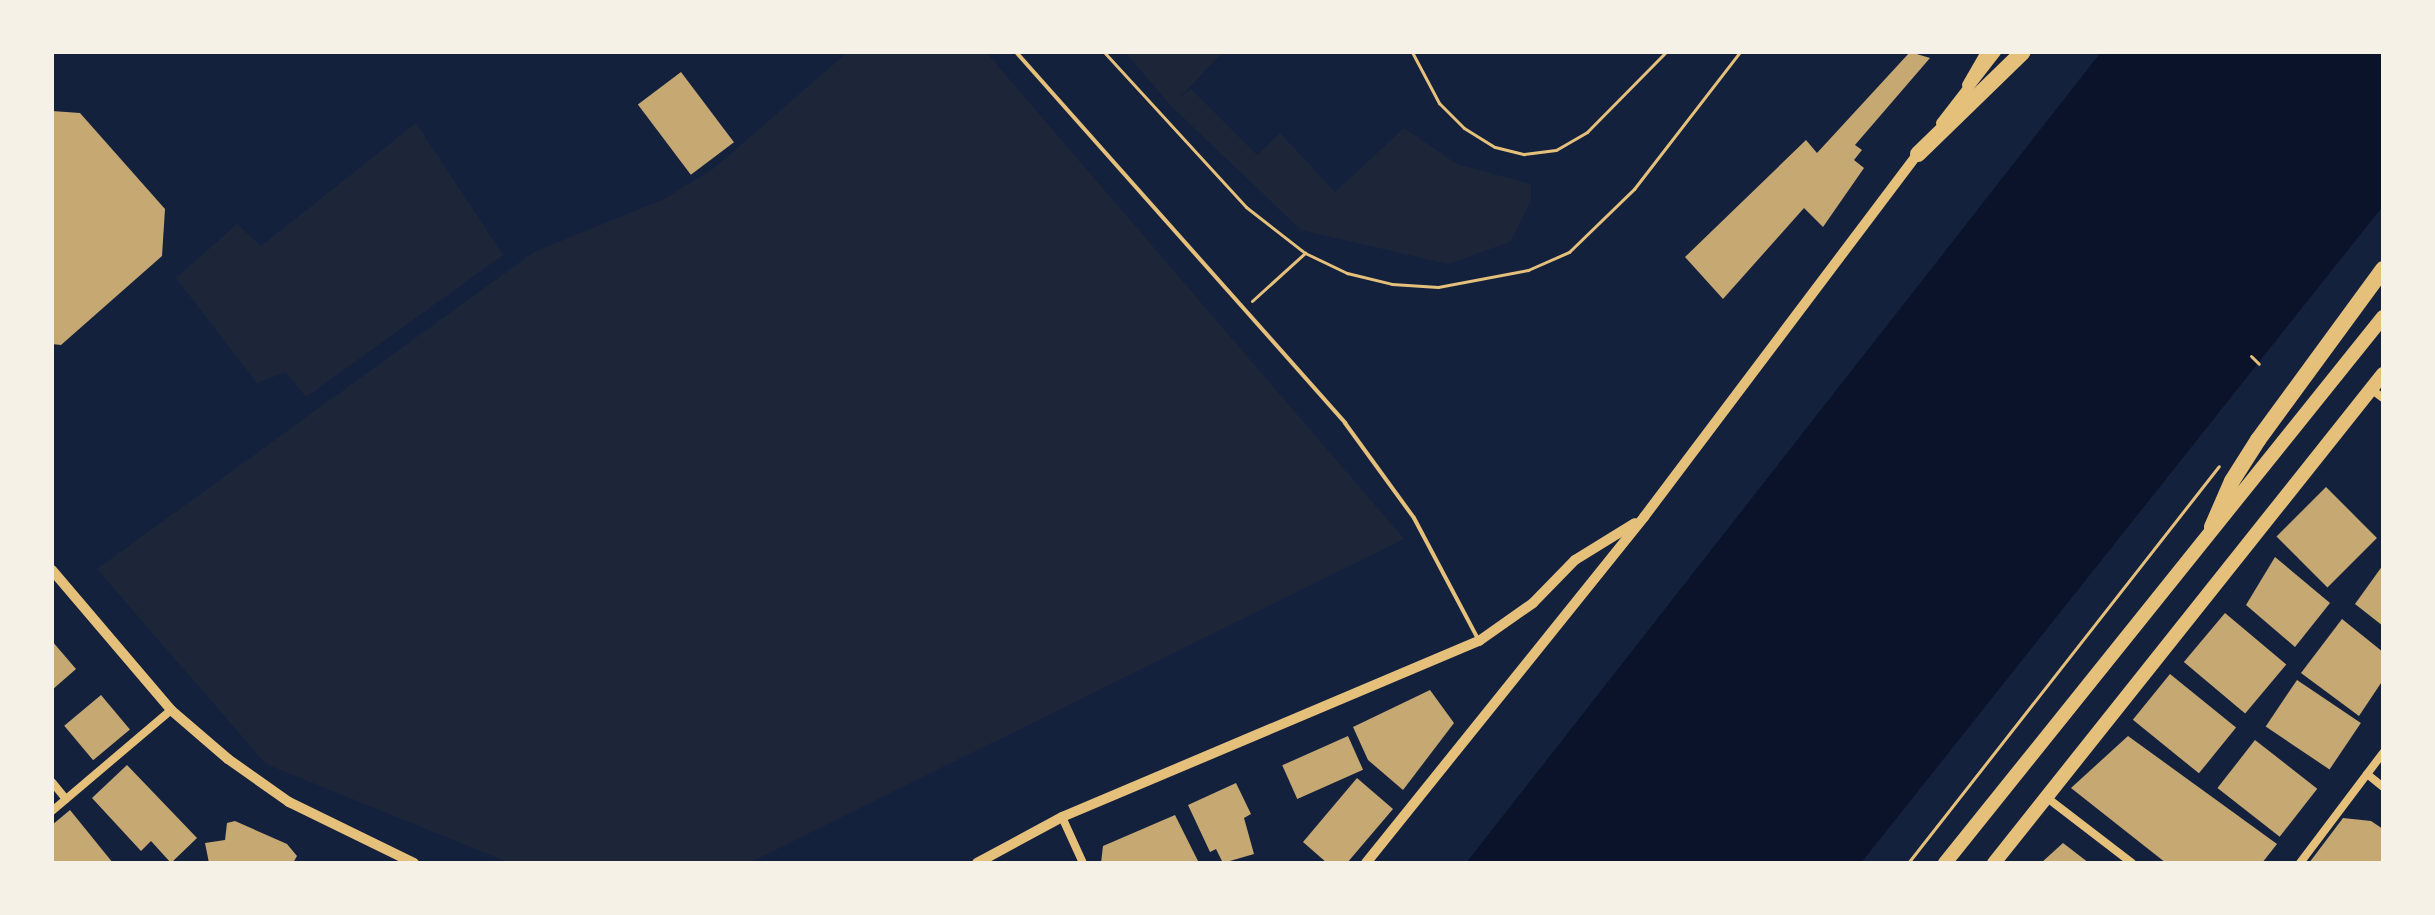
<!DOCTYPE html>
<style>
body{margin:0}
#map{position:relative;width:2435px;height:915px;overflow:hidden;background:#14213d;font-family:Quicksand,sans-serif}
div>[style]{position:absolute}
.green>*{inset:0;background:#1d2539}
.water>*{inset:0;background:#0b132b}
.building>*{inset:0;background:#c6a872;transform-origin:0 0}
.path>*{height:3px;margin:-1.5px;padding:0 1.5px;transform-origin:1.5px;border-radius:1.5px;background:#e5c07b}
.service>*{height:4px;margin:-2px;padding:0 2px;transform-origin:2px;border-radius:2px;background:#e5c07b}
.minor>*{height:8px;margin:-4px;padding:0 4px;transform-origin:4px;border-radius:4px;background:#e5c07b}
.tertiary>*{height:10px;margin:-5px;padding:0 5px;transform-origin:5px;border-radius:5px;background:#e5c07b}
.primary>*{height:14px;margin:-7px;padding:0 7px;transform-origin:7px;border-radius:7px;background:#e5c07b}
.motorway>*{height:16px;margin:-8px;padding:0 8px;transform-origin:8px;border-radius:8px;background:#e5c07b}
span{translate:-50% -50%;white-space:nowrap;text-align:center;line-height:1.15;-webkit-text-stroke:6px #f6f1e7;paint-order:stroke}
.frame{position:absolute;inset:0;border:54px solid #f6f1e7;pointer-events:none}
</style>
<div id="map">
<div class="green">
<div style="clip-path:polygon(848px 52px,986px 52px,1404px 539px,749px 863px,510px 863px,266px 764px,97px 569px,534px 252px,664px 199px,713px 169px)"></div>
<div style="clip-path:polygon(1125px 52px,1223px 52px,1180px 97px,1191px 89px,1257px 155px,1280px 133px,1335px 192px,1404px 128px,1457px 164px,1531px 184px,1531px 200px,1510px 242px,1448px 264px,1301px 230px,1171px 106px)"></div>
<div style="clip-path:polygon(416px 123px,503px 255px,306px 397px,286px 372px,257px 383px,176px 278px,237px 224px,261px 246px)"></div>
</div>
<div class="water">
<div style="clip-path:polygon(2101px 52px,2383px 52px,2383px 206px,1861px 863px,1466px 863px)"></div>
</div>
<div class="building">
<div style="clip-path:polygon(1910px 52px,1930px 58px,1855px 145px,1862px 150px,1854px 160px,1864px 168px,1823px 227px,1804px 208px,1723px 299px,1685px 257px,1806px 140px,1817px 153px)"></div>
<div style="left:681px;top:72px;width:88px;height:54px;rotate:53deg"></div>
<div style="clip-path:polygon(52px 111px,80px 113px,165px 209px,162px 256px,61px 345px,52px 344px)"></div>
<div style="left:2326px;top:487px;width:72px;height:70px;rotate:45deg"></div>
<div style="clip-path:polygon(2275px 557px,2330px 603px,2295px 647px,2246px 605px)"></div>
<div style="clip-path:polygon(2383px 565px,2383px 626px,2355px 604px)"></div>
<div style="left:2225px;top:613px;width:80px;height:64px;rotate:40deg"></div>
<div style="clip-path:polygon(2342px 619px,2383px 652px,2383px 680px,2359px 716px,2301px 673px)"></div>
<div style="clip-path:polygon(52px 641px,76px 669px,52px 690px)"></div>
<div style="left:2170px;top:674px;width:85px;height:59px;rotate:39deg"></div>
<div style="left:2297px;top:680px;width:77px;height:56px;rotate:34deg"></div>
<div style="clip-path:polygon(1430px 690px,1454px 723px,1403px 790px,1368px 760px,1353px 727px)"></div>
<div style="left:101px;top:695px;width:45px;height:48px;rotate:50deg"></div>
<div style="left:1348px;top:736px;width:37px;height:72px;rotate:66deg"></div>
<div style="clip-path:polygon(2128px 736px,2277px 844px,2262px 863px,2166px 863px,2071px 788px)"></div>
<div style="left:2255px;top:740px;width:79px;height:61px;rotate:38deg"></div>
<div style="clip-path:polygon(127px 765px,197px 838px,171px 863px,151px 841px,141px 851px,92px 798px)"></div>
<div style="clip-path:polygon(1357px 778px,1393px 809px,1347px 863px,1327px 863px,1303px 842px)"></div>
<div style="clip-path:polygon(1236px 783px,1251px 814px,1244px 818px,1254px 854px,1223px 863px,1216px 849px,1210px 852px,1188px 805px)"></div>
<div style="clip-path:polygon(70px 810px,113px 863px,52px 863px,52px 825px)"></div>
<div style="clip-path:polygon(1175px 815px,1199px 863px,1101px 863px,1103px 846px)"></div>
<div style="clip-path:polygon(2343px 818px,2371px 821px,2383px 829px,2383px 863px,2309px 863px)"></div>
<div style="clip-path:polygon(235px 821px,287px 844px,297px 856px,293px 863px,209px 863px,205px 843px,225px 840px,227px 823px)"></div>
<div style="clip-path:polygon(2063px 843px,2089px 863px,2041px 863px)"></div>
</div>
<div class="path">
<div style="left:1104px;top:52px;width:210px;rotate:47.5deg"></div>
<div style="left:1246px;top:207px;width:75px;rotate:37.9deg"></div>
<div style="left:1305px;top:253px;width:47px;rotate:25.5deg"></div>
<div style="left:1347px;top:273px;width:46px;rotate:13.7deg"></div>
<div style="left:1392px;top:284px;width:46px;rotate:3.7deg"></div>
<div style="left:1438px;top:287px;width:92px;rotate:-10.7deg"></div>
<div style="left:1528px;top:270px;width:45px;rotate:-23.7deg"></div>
<div style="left:1569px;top:252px;width:91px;rotate:-44.1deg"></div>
<div style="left:1634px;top:189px;width:173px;rotate:-52.3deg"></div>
<div style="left:1412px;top:52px;width:58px;rotate:62.1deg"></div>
<div style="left:1439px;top:103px;width:35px;rotate:45deg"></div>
<div style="left:1464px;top:128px;width:36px;rotate:32deg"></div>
<div style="left:1495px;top:147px;width:30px;rotate:14deg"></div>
<div style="left:1524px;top:154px;width:32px;rotate:-7deg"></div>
<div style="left:1556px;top:150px;width:36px;rotate:-30deg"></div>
<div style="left:1587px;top:132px;width:112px;rotate:-45.4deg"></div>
<div style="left:1252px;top:301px;width:72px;rotate:-42.2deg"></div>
<div style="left:2251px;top:356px;width:11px;rotate:45deg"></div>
<div style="left:1908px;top:863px;width:504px;rotate:-51.93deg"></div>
</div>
<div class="service">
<div style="left:1016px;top:52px;width:496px;rotate:48.4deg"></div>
<div style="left:1345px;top:423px;width:117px;rotate:54deg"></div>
<div style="left:1414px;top:518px;width:137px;rotate:62.1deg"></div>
</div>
<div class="minor">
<div style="left:2371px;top:389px;width:15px;rotate:37deg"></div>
<div style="left:2367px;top:774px;width:21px;rotate:39deg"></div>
<div style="left:52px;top:782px;width:22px;rotate:51deg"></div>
<div style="left:2046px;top:797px;width:108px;rotate:37.5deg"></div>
<div style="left:52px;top:811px;width:156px;rotate:-40.3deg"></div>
<div style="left:1062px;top:817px;width:51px;rotate:65.5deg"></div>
<div style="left:2300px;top:863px;width:138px;rotate:-53deg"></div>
</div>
<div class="tertiary">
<div style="left:1967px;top:85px;width:38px;rotate:-60deg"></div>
<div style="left:1941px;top:123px;width:90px;rotate:-52.2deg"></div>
<div style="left:52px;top:570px;width:184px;rotate:49.6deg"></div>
<div style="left:171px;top:710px;width:75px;rotate:40.7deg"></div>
<div style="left:228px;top:759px;width:75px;rotate:35.2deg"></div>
<div style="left:289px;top:802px;width:139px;rotate:26deg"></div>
<div style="left:977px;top:863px;width:97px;rotate:-28.4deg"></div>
<div style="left:1062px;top:817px;width:453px;rotate:-22.9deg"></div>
<div style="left:1479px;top:641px;width:66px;rotate:-35.1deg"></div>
<div style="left:1533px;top:603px;width:60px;rotate:-45.7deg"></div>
<div style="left:1575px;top:560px;width:70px;rotate:-31.7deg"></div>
<div style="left:1366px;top:863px;width:444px;rotate:-51.2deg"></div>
<div style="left:1644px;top:517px;width:458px;rotate:-53deg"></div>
</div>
<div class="primary">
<div style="left:1945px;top:863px;width:700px;rotate:-51.26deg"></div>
<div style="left:1994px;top:863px;width:625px;rotate:-51.5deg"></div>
</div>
<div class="motorway">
<div style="left:1918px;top:154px;width:146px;rotate:-44.2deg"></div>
<div style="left:2212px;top:527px;width:50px;rotate:-66.5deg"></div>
<div style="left:2232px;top:481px;width:49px;rotate:-57.6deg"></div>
<div style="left:2258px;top:440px;width:212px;rotate:-53.8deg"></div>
</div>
<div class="frame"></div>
</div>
